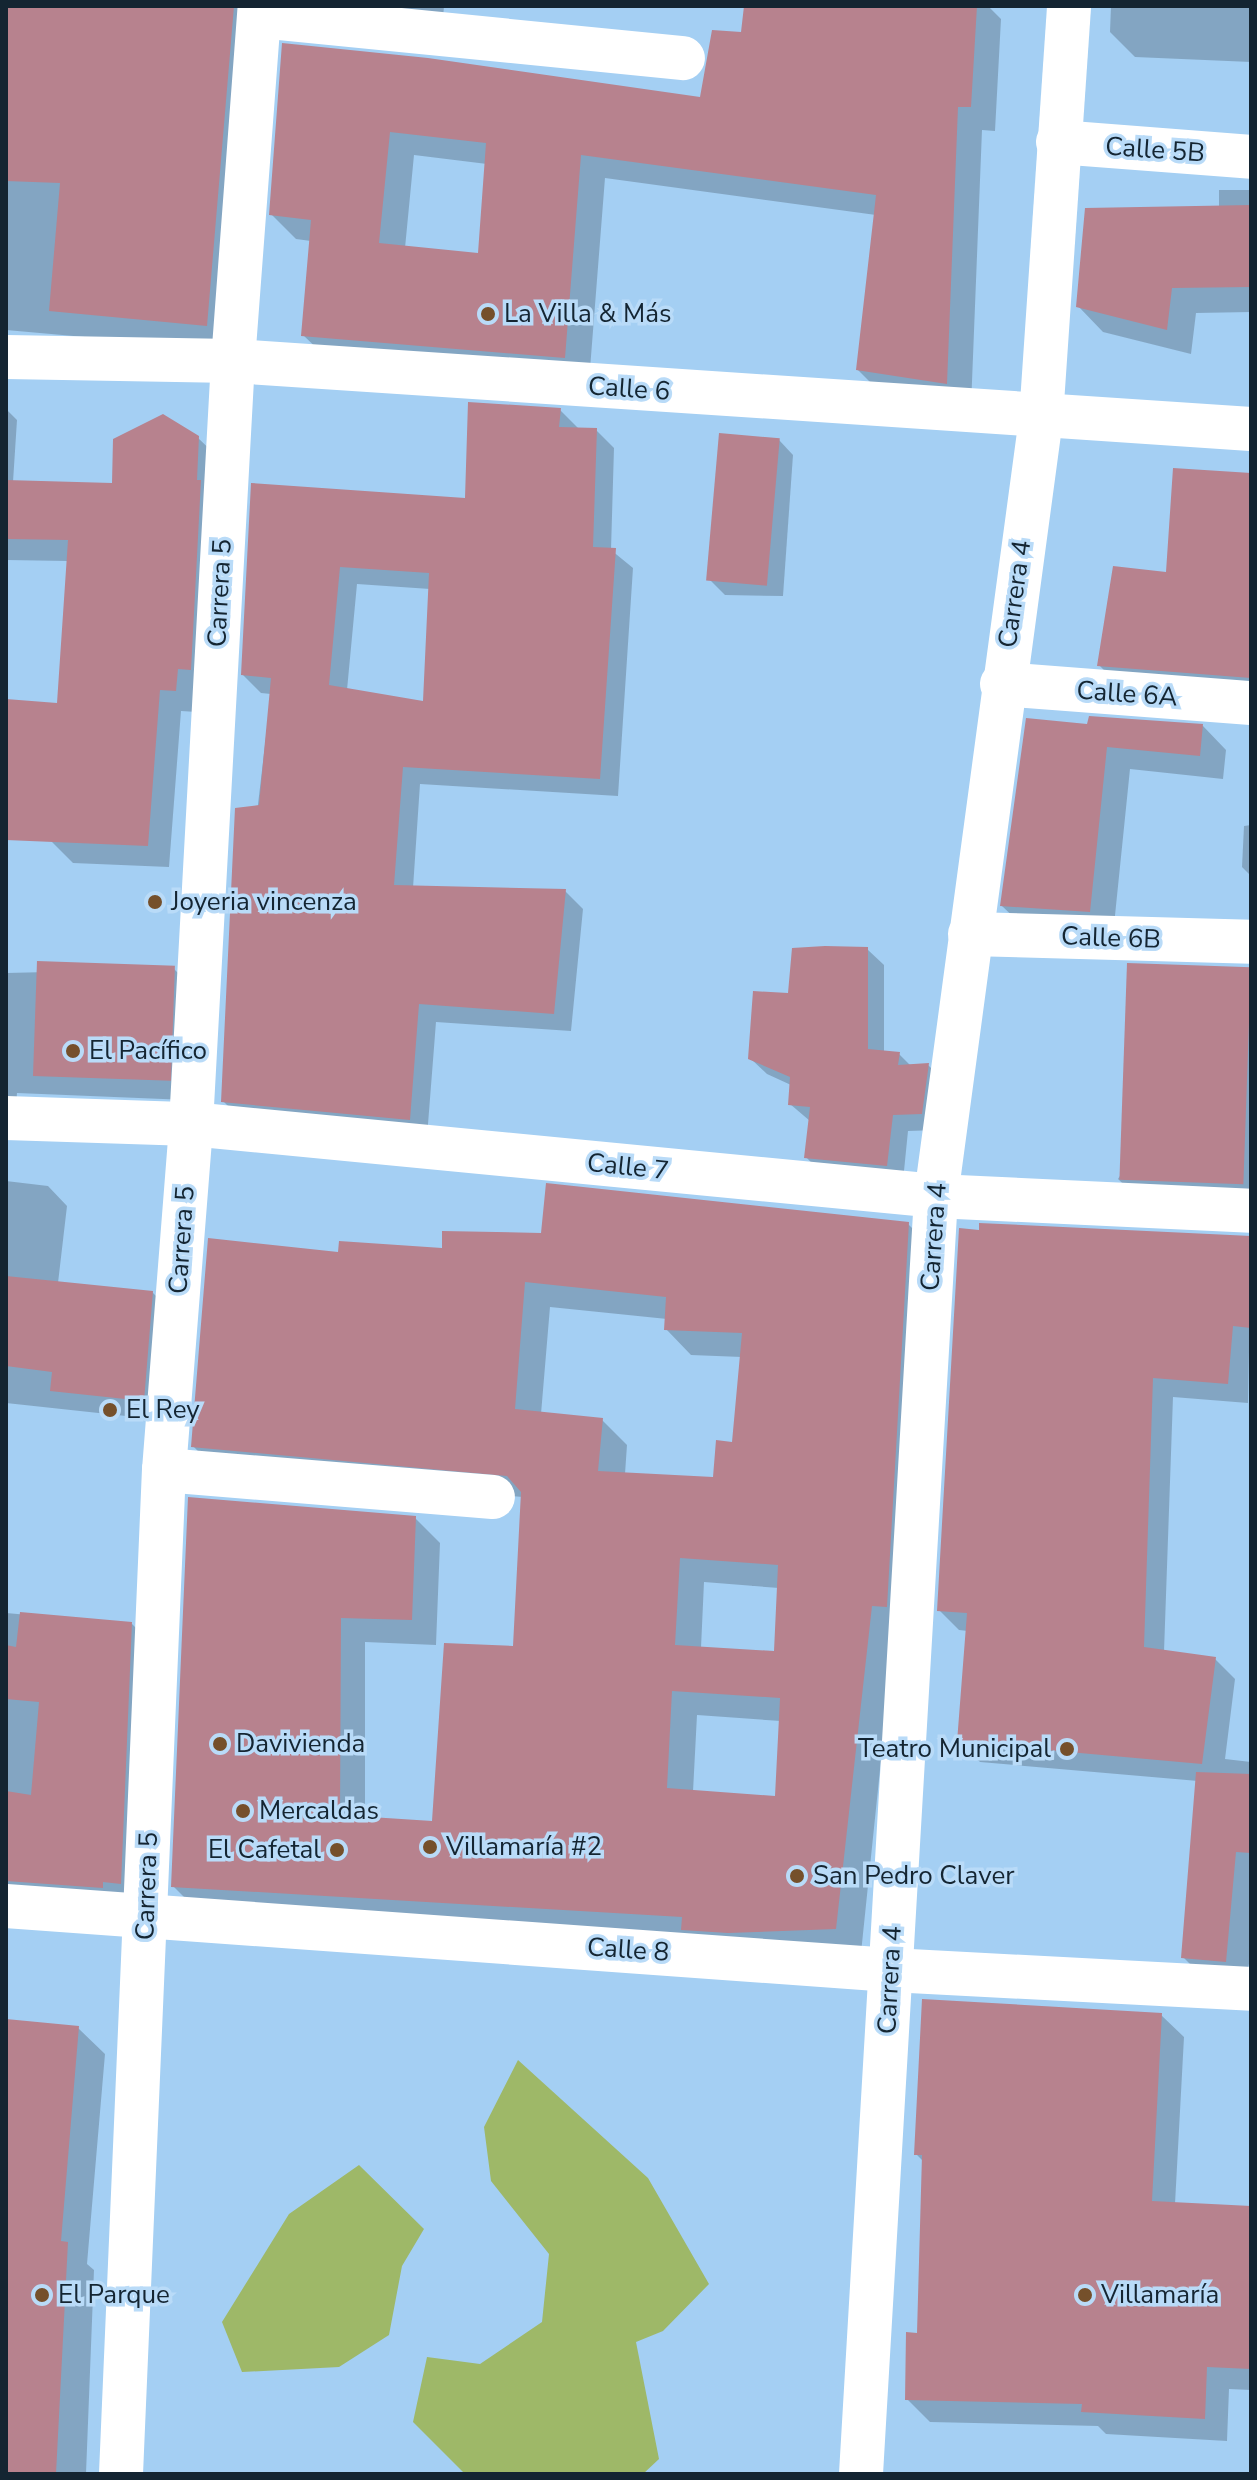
<!DOCTYPE html>
<meta charset="utf-8">
<style>
body{margin:0}
#map{position:relative;width:1257px;height:2480px;overflow:hidden;background:#a4cff3;font-family:"Nunito Sans",sans-serif}
div>[style]{position:absolute}
.green>*{inset:0;background:#9eb868}
.shadow>*{inset:0;background:#0003}
.building>*{inset:0;background:#b7828e;transform-origin:0 0}
.street>*{height:44px;margin:-22px;padding:0 22px;transform-origin:22px;border-radius:22px;background:#fff}
.secondary>*{height:44px;margin:-22px;padding:0 22px;transform-origin:22px;border-radius:22px;background:#fff}
.dots>*{width:22px;height:22px;translate:-50% -50%;box-sizing:border-box;border:4px solid #b9dbf8;border-radius:50%}
span{translate:-50% -50%;white-space:nowrap;text-align:center;line-height:1.15;-webkit-text-stroke:7px #b9dbf8;paint-order:stroke}
.street-label{font-size:26px;color:#142532}
.poi-label{font-size:26px;color:#142532}
.left{translate:0 -50%;text-align:left}
.right{translate:-100% -50%;text-align:right}
.frame{position:absolute;inset:0;border:8px solid #142532;pointer-events:none}
</style>
<div id="map">
<div class="green">
<div style="clip-path:polygon(518px 2060px,648px 2178px,709px 2284px,663px 2331px,636px 2342px,659px 2459px,643px 2474px,465px 2474px,413px 2422px,427px 2357px,480px 2364px,542px 2322px,549px 2254px,491px 2181px,484px 2127px)"></div>
<div style="clip-path:polygon(359px 2165px,424px 2229px,402px 2266px,389px 2335px,339px 2367px,242px 2372px,222px 2322px,289px 2214px)"></div>
</div>
<div class="shadow">
<div style="clip-path:polygon(6px 6px,286px 6px,264px 16px,231px 350px,6px 330px)"></div>
<div style="clip-path:polygon(291px 6px,444px 6px,442px 30px)"></div>
<div style="clip-path:polygon(evenodd,746px 6px,988px 6px,1001px 19px,995px 131px,982px 130px,971px 407px,882px 394px,858px 370px,876px 215px,605px 178px,589px 382px,328px 359px,303px 335px,311px 241px,296px 239px,271px 214px,284px 46px,702px 99px,743px 34px,746px 6px,414px 155px,487px 164px,480px 255px,405px 248px,414px 155px)"></div>
<div style="clip-path:polygon(1111px 6px,1251px 6px,1251px 62px,1135px 57px,1110px 32px)"></div>
<div style="clip-path:polygon(1219px 190px,1251px 190px,1251px 312px,1196px 313px,1191px 354px,1103px 332px,1078px 306px,1219px 208px)"></div>
<div style="clip-path:polygon(6px 409px,17px 420px,13px 482px,113px 485px,197px 437px,220px 459px,197px 712px,181px 711px,169px 867px,73px 863px,51px 841px,68px 561px,6px 560px)"></div>
<div style="clip-path:polygon(evenodd,560px 410px,578px 428px,596px 430px,614px 448px,611px 550px,633px 568px,618px 796px,420px 784px,413px 888px,565px 891px,583px 909px,571px 1031px,436px 1022px,427px 1137px,241px 1119px,223px 1101px,271px 694px,261px 693px,243px 675px,253px 485px,467px 500px,560px 410px,357px 584px,430px 589px,425px 703px,347px 690px,357px 584px)"></div>
<div style="clip-path:polygon(779px 440px,793px 455px,783px 596px,725px 595px,710px 580px)"></div>
<div style="clip-path:polygon(1251px 475px,1251px 703px,1127px 694px,1099px 665px)"></div>
<div style="clip-path:polygon(1089px 726px,1203px 726px,1226px 750px,1223px 779px,1130px 769px,1113px 935px,1026px 929px,1002px 906px)"></div>
<div style="clip-path:polygon(1251px 825px,1251px 876px,1242px 867px,1244px 826px)"></div>
<div style="clip-path:polygon(867px 949px,884px 965px,884px 1052px,899px 1054px,911px 1066px,928px 1065px,944px 1081px,938px 1130px,908px 1131px,903px 1181px,822px 1174px,806px 1157px,810px 1121px,790px 1104px,791px 1085px,767px 1074px,750px 1058px,790px 995px)"></div>
<div style="clip-path:polygon(174px 969px,193px 988px,187px 1100px,17px 1093px,16px 1107px,6px 1107px,6px 973px)"></div>
<div style="clip-path:polygon(1251px 972px,1251px 1204px,1139px 1199px,1118px 1179px)"></div>
<div style="clip-path:polygon(6px 1181px,48px 1186px,67px 1206px,58px 1283px,152px 1292px,172px 1312px,163px 1420px,6px 1403px)"></div>
<div style="clip-path:polygon(evenodd,908px 1224px,934px 1250px,861px 1953px,199px 1912px,173px 1886px,190px 1499px,415px 1518px,440px 1543px,436px 1645px,365px 1642px,365px 1818px,434px 1823px,515px 1648px,523px 1497px,218px 1472px,193px 1446px,340px 1254px,444px 1250px,543px 1235px,908px 1224px,550px 1307px,667px 1319px,666px 1329px,691px 1355px,742px 1357px,734px 1444px,715px 1479px,625px 1474px,627px 1445px,602px 1420px,541px 1414px,550px 1307px,908px 1224px,704px 1582px,779px 1588px,775px 1653px,701px 1648px,704px 1582px,908px 1224px,697px 1715px,781px 1721px,777px 1798px,693px 1792px,697px 1715px)"></div>
<div style="clip-path:polygon(1251px 1249px,1248px 1403px,1173px 1397px,1164px 1652px,1215px 1659px,1235px 1679px,1225px 1759px,1251px 1762px,1251px 1955px,1245px 1981px,1203px 1977px,1183px 1957px,1198px 1781px,980px 1762px,959px 1741px,968px 1631px,959px 1630px,939px 1610px)"></div>
<div style="clip-path:polygon(6px 1613px,132px 1624px,155px 1647px,143px 1906px,6px 1910px)"></div>
<div style="clip-path:polygon(1161px 2015px,1184px 2037px,1175px 2204px,1251px 2208px,1251px 2390px,1229px 2389px,1227px 2441px,1106px 2434px,1098px 2426px,930px 2422px,907px 2399px,919px 2335px,924px 2162px,916px 2154px)"></div>
<div style="clip-path:polygon(6px 2021px,78px 2028px,105px 2054px,87px 2264px,94px 2270px,86px 2474px,6px 2474px)"></div>
</div>
<div class="building">
<div style="clip-path:polygon(6px 6px,234px 6px,207px 326px,49px 311px,60px 183px,6px 181px)"></div>
<div style="clip-path:polygon(evenodd,744px 6px,977px 6px,971px 107px,958px 107px,947px 384px,856px 370px,876px 195px,581px 155px,565px 358px,301px 336px,311px 220px,269px 215px,282px 43px,428px 58px,700px 97px,712px 30px,741px 32px,744px 6px,390px 132px,486px 143px,478px 253px,379px 243px,390px 132px)"></div>
<div style="clip-path:polygon(1251px 205px,1251px 287px,1172px 288px,1167px 330px,1076px 307px,1085px 208px)"></div>
<div style="clip-path:polygon(evenodd,468px 402px,561px 408px,559px 427px,597px 428px,593px 547px,616px 548px,600px 779px,403px 767px,394px 885px,566px 889px,554px 1014px,419px 1004px,410px 1120px,221px 1102px,235px 808px,259px 805px,271px 678px,241px 675px,251px 483px,465px 498px,468px 402px,340px 567px,429px 573px,423px 701px,329px 685px,340px 567px)"></div>
<div style="clip-path:polygon(163px 414px,199px 436px,197px 480px,201px 480px,191px 670px,178px 669px,176px 691px,160px 690px,148px 846px,6px 840px,6px 699px,57px 703px,68px 540px,6px 539px,6px 480px,112px 483px,113px 439px)"></div>
<div style="left:719px;top:433px;width:61px;height:148px;rotate:5deg"></div>
<div style="clip-path:polygon(1173px 468px,1251px 473px,1251px 678px,1097px 666px,1113px 566px,1166px 572px)"></div>
<div style="clip-path:polygon(1089px 716px,1203px 724px,1200px 756px,1107px 747px,1090px 912px,1000px 906px,1026px 718px,1087px 724px)"></div>
<div style="clip-path:polygon(825px 946px,868px 947px,868px 1049px,900px 1052px,898px 1065px,929px 1063px,922px 1114px,893px 1115px,887px 1166px,804px 1158px,810px 1107px,788px 1105px,790px 1077px,748px 1059px,753px 991px,788px 993px,792px 948px)"></div>
<div style="left:37px;top:961px;width:138px;height:115px;rotate:2deg"></div>
<div style="left:1127px;top:963px;width:124px;height:217px;rotate:2deg"></div>
<div style="clip-path:polygon(evenodd,546px 1183px,909px 1222px,887px 1607px,872px 1606px,836px 1929px,728px 1933px,681px 1930px,682px 1917px,171px 1887px,188px 1497px,416px 1516px,412px 1620px,341px 1618px,340px 1815px,432px 1821px,444px 1643px,513px 1646px,521px 1492px,507px 1476px,191px 1447px,208px 1238px,338px 1252px,339px 1241px,442px 1248px,442px 1231px,541px 1233px,546px 1183px,525px 1282px,666px 1297px,664px 1330px,742px 1333px,732px 1442px,716px 1440px,713px 1477px,598px 1471px,603px 1418px,515px 1409px,525px 1282px,546px 1183px,680px 1558px,778px 1565px,774px 1651px,675px 1645px,680px 1558px,546px 1183px,672px 1691px,780px 1698px,775px 1796px,667px 1788px,672px 1691px)"></div>
<div style="clip-path:polygon(979px 1223px,1251px 1236px,1251px 1328px,1233px 1326px,1228px 1384px,1153px 1378px,1144px 1647px,1216px 1657px,1202px 1764px,957px 1742px,967px 1613px,937px 1611px,959px 1228px,979px 1230px)"></div>
<div style="clip-path:polygon(6px 1276px,153px 1291px,144px 1401px,50px 1391px,52px 1372px,6px 1366px)"></div>
<div style="clip-path:polygon(20px 1612px,132px 1622px,121px 1884px,103px 1882px,103px 1888px,6px 1881px,6px 1791px,31px 1795px,39px 1702px,6px 1699px,6px 1645px,16px 1647px)"></div>
<div style="clip-path:polygon(1196px 1772px,1251px 1774px,1251px 1853px,1236px 1852px,1226px 1962px,1181px 1958px)"></div>
<div style="clip-path:polygon(922px 1999px,1162px 2013px,1152px 2201px,1251px 2206px,1251px 2369px,1207px 2367px,1205px 2419px,1081px 2412px,1082px 2404px,905px 2400px,906px 2332px,917px 2333px,922px 2155px,914px 2155px)"></div>
<div style="clip-path:polygon(6px 2019px,79px 2026px,61px 2241px,68px 2242px,56px 2474px,6px 2474px)"></div>
</div>
<div class="street">
<div style="left:260px;top:16px;width:425px;rotate:5.7deg"></div>
<div style="left:1058px;top:142px;width:194px;rotate:4.4deg"></div>
<div style="left:1002px;top:684px;width:250px;rotate:4.4deg"></div>
<div style="left:970px;top:934px;width:281px;rotate:1.6deg"></div>
<div style="left:6px;top:1118px;width:185px;rotate:1.9deg"></div>
<div style="left:191px;top:1124px;width:748px;rotate:5.52deg"></div>
<div style="left:936px;top:1196px;width:315px;rotate:2.7deg"></div>
<div style="left:164px;top:1470px;width:330px;rotate:4.7deg"></div>
<div style="left:6px;top:1906px;width:887px;rotate:4.14deg"></div>
<div style="left:891px;top:1970px;width:361px;rotate:3deg"></div>
<div style="left:121px;top:2474px;width:1005px;rotate:-87.55deg"></div>
<div style="left:164px;top:1470px;width:347px;rotate:-85.5deg"></div>
<div style="left:191px;top:1124px;width:764px;rotate:-86.85deg"></div>
<div style="left:233px;top:361px;width:356px;rotate:-85.7deg"></div>
<div style="left:861px;top:2474px;width:1280px;rotate:-86.64deg"></div>
<div style="left:936px;top:1196px;width:785px;rotate:-82.31deg"></div>
<div style="left:1041px;top:418px;width:413px;rotate:-86.1deg"></div>
</div>
<div class="secondary">
<div style="left:6px;top:357px;width:227px;rotate:1deg"></div>
<div style="left:233px;top:361px;width:1020px;rotate:3.82deg"></div>
</div>
<div class="dots">
<div style="left:488px;top:314px;background:#75502b"></div>
<div style="left:155px;top:902px;background:#75502b"></div>
<div style="left:73px;top:1051px;background:#75502b"></div>
<div style="left:110px;top:1410px;background:#75502b"></div>
<div style="left:220px;top:1744px;background:#75502b"></div>
<div style="left:1067px;top:1749px;background:#75502b"></div>
<div style="left:243px;top:1811px;background:#75502b"></div>
<div style="left:430px;top:1847px;background:#75502b"></div>
<div style="left:337px;top:1850px;background:#75502b"></div>
<div style="left:797px;top:1876px;background:#75502b"></div>
<div style="left:42px;top:2295px;background:#75502b"></div>
<div style="left:1085px;top:2295px;background:#75502b"></div>
</div>
<div class="street-label">
<span style="left:1155px;top:150px;rotate:4deg">Calle 5B</span>
<span style="left:629px;top:389px;rotate:4deg">Calle 6</span>
<span style="left:220px;top:593px;rotate:-87deg">Carrera 5</span>
<span style="left:1015px;top:594px;rotate:-82deg">Carrera 4</span>
<span style="left:1127px;top:694px;rotate:4deg">Calle 6A</span>
<span style="left:1111px;top:938px;rotate:2deg">Calle 6B</span>
<span style="left:628px;top:1167px;rotate:6deg">Calle 7</span>
<span style="left:934px;top:1237px;rotate:-86deg">Carrera 4</span>
<span style="left:182px;top:1240px;rotate:-86deg">Carrera 5</span>
<span style="left:147px;top:1886px;rotate:-88deg">Carrera 5</span>
<span style="left:628px;top:1950px;rotate:4deg">Calle 8</span>
<span style="left:890px;top:1980px;rotate:-87deg">Carrera 4</span>
</div>
<div class="poi-label">
<span class="left" style="left:504px;top:314px">La Villa &amp; Más</span>
<span class="left" style="left:171px;top:902px">Joyeria vincenza</span>
<span class="left" style="left:89px;top:1051px">El Pacífico</span>
<span class="left" style="left:126px;top:1410px">El Rey</span>
<span class="left" style="left:236px;top:1744px">Davivienda</span>
<span class="right" style="left:1051px;top:1749px">Teatro Municipal</span>
<span class="left" style="left:259px;top:1811px">Mercaldas</span>
<span class="left" style="left:446px;top:1847px">Villamaría #2</span>
<span class="right" style="left:321px;top:1850px">El Cafetal</span>
<span class="left" style="left:813px;top:1876px">San Pedro Claver</span>
<span class="left" style="left:58px;top:2295px">El Parque</span>
<span class="left" style="left:1101px;top:2295px">Villamaría</span>
</div>
<div class="frame"></div>
</div>
